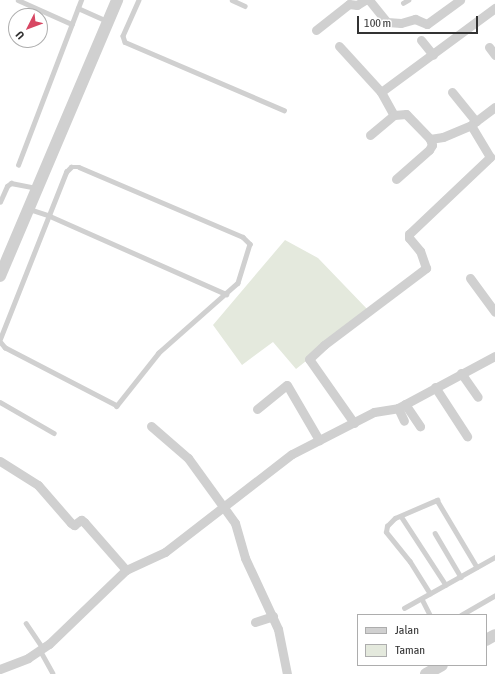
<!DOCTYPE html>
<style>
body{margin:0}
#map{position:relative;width:495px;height:674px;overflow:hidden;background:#fff;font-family:"Asap Condensed",sans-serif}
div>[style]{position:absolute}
.green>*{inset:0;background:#e4e9dd}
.service>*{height:4.5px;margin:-2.25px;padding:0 2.25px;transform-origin:2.25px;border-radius:2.25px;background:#d0d0d0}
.minor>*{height:9px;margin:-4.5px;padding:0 4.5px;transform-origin:4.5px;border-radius:4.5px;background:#d0d0d0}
.tertiary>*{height:12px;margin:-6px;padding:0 6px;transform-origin:6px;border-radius:6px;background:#d0d0d0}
span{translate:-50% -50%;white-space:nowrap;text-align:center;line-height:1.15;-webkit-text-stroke:4px #fff;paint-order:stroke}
.legend{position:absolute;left:357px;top:614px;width:130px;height:52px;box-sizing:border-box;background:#fff;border:1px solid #adadad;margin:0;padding:5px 7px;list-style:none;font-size:12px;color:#333}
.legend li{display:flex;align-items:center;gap:8px;height:20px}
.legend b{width:20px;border:1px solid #adadad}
.north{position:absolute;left:8px;top:8px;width:40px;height:40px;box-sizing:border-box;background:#fff;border:1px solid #adadad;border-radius:50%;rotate:228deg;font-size:11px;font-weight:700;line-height:16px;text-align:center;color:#333}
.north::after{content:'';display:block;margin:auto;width:14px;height:18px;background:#d74763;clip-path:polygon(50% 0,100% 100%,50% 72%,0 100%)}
.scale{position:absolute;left:357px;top:16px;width:121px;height:18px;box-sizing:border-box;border:2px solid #333;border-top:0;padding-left:5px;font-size:12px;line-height:14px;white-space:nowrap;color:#333;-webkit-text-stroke:3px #fff;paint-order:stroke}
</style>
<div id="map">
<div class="green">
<div style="clip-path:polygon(285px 240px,318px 258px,369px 311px,296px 369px,273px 342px,242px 365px,213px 325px)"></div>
</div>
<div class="service">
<div style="left:18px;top:0;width:59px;rotate:24deg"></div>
<div style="left:139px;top:0;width:39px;rotate:114deg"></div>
<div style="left:123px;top:36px;width:6px;rotate:72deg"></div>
<div style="left:125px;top:42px;width:173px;rotate:23.2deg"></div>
<div style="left:232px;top:0;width:14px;rotate:25deg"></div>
<div style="left:403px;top:3px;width:6px;rotate:-31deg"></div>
<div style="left:78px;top:8px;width:32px;rotate:24deg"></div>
<div style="left:18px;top:165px;width:177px;rotate:-69.1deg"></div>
<div style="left:0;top:202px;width:17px;rotate:-66deg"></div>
<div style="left:7px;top:186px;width:5px;rotate:-37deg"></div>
<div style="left:11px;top:183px;width:25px;rotate:11deg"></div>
<div style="left:29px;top:209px;width:22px;rotate:18deg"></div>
<div style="left:50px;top:216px;width:193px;rotate:23.9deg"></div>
<div style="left:0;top:339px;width:180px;rotate:-68.4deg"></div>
<div style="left:66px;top:172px;width:7px;rotate:-45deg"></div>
<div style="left:71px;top:167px;width:8px"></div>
<div style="left:79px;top:167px;width:178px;rotate:23.1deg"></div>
<div style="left:243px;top:237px;width:10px;rotate:45deg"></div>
<div style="left:250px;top:244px;width:41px;rotate:107.1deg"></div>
<div style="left:238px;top:283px;width:106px;rotate:138.5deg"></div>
<div style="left:159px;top:353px;width:68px;rotate:128.4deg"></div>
<div style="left:117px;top:406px;width:126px;rotate:-152.6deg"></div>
<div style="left:5px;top:348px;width:8px;rotate:-130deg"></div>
<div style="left:0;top:402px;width:62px;rotate:29.9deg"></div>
<div style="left:401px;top:516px;width:82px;rotate:56.9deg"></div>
<div style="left:435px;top:533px;width:51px;rotate:59.4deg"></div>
<div style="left:430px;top:594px;width:38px;rotate:-122deg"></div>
<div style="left:410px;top:562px;width:38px;rotate:-129deg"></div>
<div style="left:386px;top:532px;width:6px;rotate:-81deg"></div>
<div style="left:387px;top:526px;width:11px;rotate:-45deg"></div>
<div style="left:395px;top:518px;width:46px;rotate:-23.2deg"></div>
<div style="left:437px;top:500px;width:78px;rotate:59.2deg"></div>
<div style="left:422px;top:599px;width:18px;rotate:63deg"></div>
<div style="left:404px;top:608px;width:104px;rotate:-29.3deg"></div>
<div style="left:461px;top:615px;width:39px;rotate:-30deg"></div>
<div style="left:26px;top:623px;width:30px;rotate:56deg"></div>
<div style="left:40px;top:650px;width:26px;rotate:61deg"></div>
</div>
<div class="minor">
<div style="left:369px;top:0;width:28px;rotate:51deg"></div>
<div style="left:387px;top:22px;width:14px;rotate:4deg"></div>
<div style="left:401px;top:23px;width:15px;rotate:-16deg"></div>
<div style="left:415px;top:19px;width:13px;rotate:23deg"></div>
<div style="left:427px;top:24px;width:41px;rotate:-36deg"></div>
<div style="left:316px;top:30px;width:42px;rotate:-38.2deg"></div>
<div style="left:349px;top:4px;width:8px;rotate:7deg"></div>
<div style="left:357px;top:5px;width:9px;rotate:-32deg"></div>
<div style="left:421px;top:40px;width:19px;rotate:51deg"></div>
<div style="left:339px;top:46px;width:62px;rotate:47.6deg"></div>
<div style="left:381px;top:92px;width:26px;rotate:61deg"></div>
<div style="left:394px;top:115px;width:12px;rotate:-5deg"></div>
<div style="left:406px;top:114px;width:35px;rotate:46deg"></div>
<div style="left:430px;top:139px;width:13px;rotate:-9deg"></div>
<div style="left:443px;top:137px;width:30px;rotate:-23deg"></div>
<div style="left:471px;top:125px;width:30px;rotate:-37deg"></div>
<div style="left:489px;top:47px;width:10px;rotate:53deg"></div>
<div style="left:381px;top:92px;width:142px;rotate:-36.4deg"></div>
<div style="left:452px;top:92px;width:38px;rotate:51deg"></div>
<div style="left:370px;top:135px;width:31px;rotate:-40deg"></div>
<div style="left:396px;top:179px;width:44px;rotate:-41.3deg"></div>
<div style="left:429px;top:150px;width:6px;rotate:-59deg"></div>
<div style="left:432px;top:145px;width:6px;rotate:-108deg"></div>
<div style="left:470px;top:278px;width:42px;rotate:53.7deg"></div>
<div style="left:461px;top:373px;width:29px;rotate:55deg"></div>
<div style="left:435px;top:387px;width:59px;rotate:56.9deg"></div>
<div style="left:405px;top:404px;width:27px;rotate:56deg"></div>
<div style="left:398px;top:408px;width:14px;rotate:65deg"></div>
<div style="left:257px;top:409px;width:38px;rotate:-39deg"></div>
<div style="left:287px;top:385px;width:64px;rotate:59.8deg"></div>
<div style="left:354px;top:423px;width:78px;rotate:-125.1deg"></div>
<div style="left:309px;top:359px;width:21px;rotate:-43deg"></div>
<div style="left:324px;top:345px;width:128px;rotate:-37deg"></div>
<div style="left:426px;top:268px;width:18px;rotate:-109deg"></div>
<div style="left:420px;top:251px;width:17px;rotate:-130deg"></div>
<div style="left:409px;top:238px;width:4px;rotate:-90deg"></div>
<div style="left:409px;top:234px;width:112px;rotate:-43.5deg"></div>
<div style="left:490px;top:157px;width:37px;rotate:-121deg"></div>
<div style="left:151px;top:426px;width:49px;rotate:40.9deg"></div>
<div style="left:188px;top:458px;width:80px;rotate:54.1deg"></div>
<div style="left:235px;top:523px;width:36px;rotate:74deg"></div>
<div style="left:245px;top:558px;width:78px;rotate:65.1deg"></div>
<div style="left:278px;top:629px;width:46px;rotate:78.7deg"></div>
<div style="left:0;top:461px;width:45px;rotate:32.3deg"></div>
<div style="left:38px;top:485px;width:50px;rotate:49deg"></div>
<div style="left:71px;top:523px;width:4px;rotate:34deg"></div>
<div style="left:74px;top:525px;width:9px;rotate:-36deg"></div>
<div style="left:81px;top:520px;width:4px;rotate:34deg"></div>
<div style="left:84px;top:522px;width:64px;rotate:48.8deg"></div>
<div style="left:255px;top:622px;width:19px;rotate:-18deg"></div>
<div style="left:0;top:669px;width:30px;rotate:-21deg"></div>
<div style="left:28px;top:658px;width:25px;rotate:-34deg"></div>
<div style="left:49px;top:644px;width:107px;rotate:-43.9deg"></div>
<div style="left:126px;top:570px;width:43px;rotate:-24.8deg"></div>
<div style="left:165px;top:552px;width:160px;rotate:-37.7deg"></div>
<div style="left:292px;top:454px;width:92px;rotate:-27.1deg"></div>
<div style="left:374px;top:412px;width:24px;rotate:-9deg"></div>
<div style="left:398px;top:408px;width:110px;rotate:-28.2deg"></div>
</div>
<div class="tertiary">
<div style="left:0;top:276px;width:300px;rotate:-67deg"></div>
<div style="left:486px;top:640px;width:10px;rotate:-29deg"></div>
<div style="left:426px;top:674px;width:18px;rotate:-29deg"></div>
</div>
<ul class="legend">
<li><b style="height:5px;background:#d0d0d0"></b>Jalan</li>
<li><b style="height:11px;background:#e4e9dd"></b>Taman</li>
</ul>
<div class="north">U</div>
<div class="scale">100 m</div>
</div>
